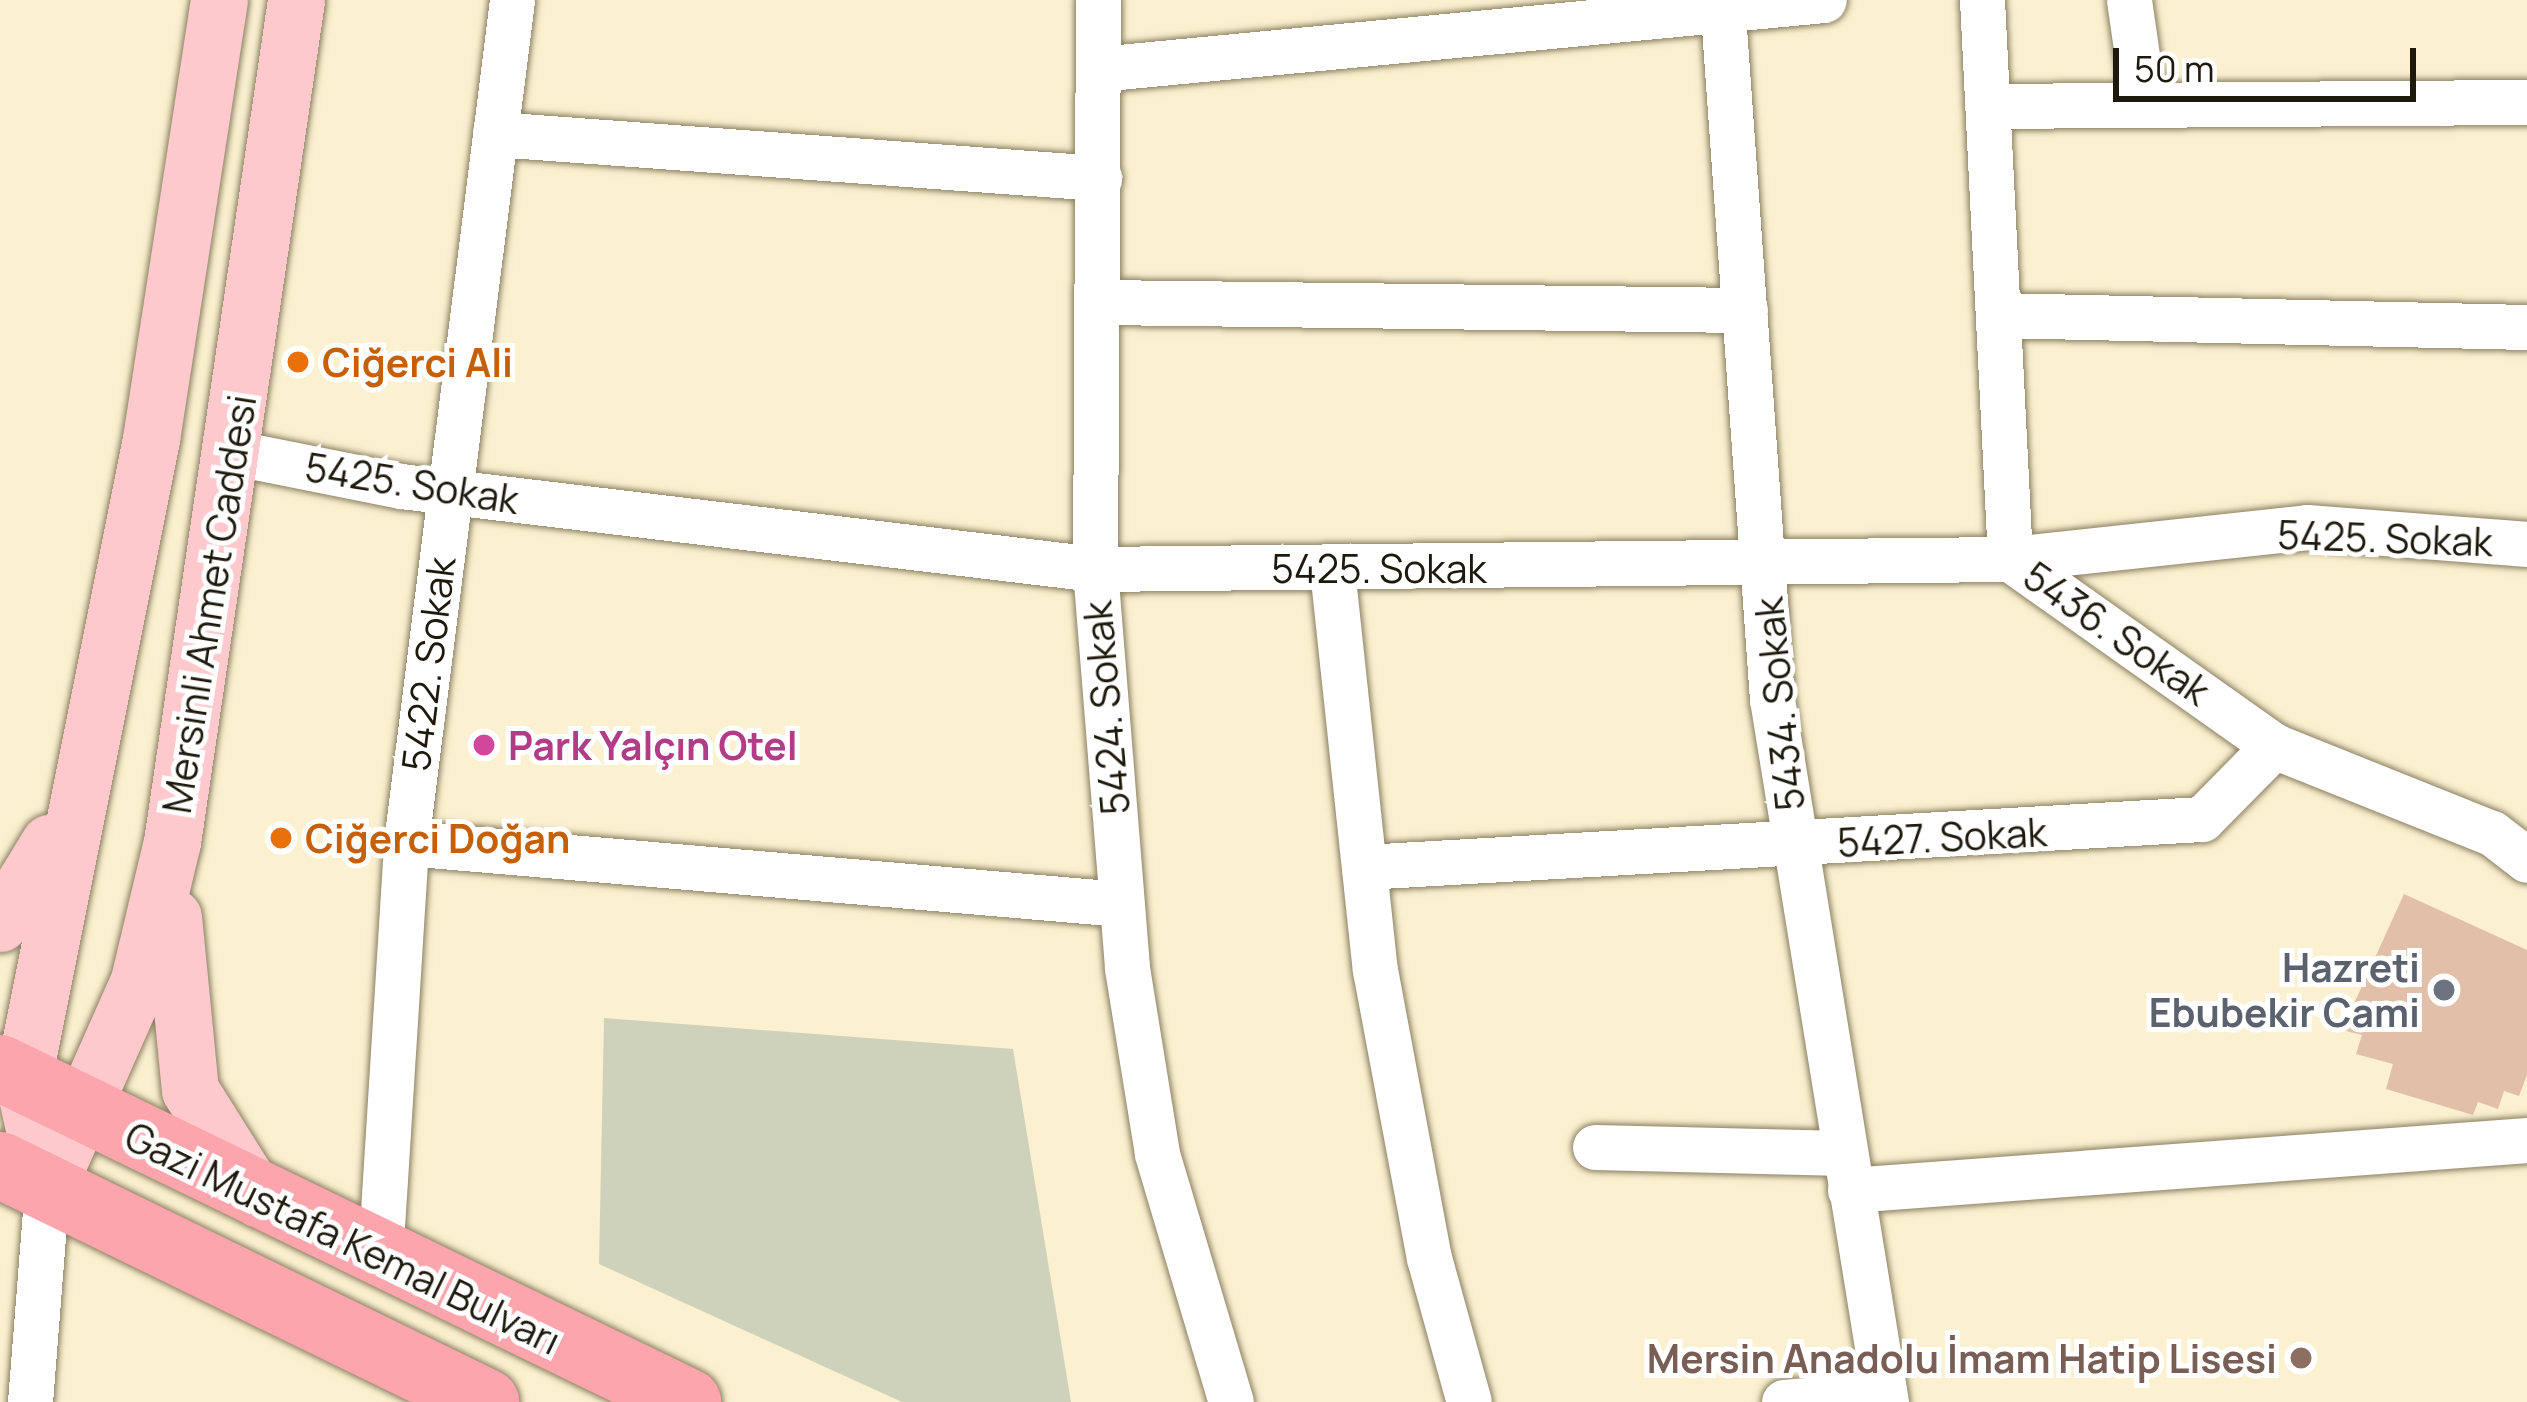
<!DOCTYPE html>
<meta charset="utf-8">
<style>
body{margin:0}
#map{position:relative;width:2527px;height:1402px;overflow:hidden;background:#fbf0cf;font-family:Manrope,sans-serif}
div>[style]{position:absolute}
.green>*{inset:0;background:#ced2ba}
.building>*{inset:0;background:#e1bfa8}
.roads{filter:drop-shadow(0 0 3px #8a8062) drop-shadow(0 0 3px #8a8062)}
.minor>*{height:45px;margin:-22.5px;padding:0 22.5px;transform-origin:22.5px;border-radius:22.5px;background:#fff}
.major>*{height:57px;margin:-28.5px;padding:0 28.5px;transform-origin:28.5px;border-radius:28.5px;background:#fec9cd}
.highway>*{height:66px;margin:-33px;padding:0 33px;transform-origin:33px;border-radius:33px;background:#fda5ac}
.dots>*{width:33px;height:33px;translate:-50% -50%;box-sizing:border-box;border:6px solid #fff;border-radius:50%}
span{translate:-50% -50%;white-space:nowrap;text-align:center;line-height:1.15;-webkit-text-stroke:10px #fff;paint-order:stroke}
.food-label{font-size:39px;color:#c56008;font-weight:700}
.left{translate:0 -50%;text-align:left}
.street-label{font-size:39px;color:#1d190d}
.hotel-label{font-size:39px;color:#b23c85;font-weight:700}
.worship-label{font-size:39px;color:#5b616d;font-weight:700}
.right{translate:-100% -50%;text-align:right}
.education-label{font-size:39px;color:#785e54;font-weight:700}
.scale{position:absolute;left:2113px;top:48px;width:303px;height:54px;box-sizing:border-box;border:6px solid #1d190d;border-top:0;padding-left:15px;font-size:36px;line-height:42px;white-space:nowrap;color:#1d190d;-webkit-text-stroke:9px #fff;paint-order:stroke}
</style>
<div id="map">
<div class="green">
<div style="clip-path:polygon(604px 1018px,1013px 1049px,1071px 1402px,902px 1402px,599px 1264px)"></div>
</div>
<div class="building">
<div style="clip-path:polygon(2404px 894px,2527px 950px,2527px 1075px,2519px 1096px,2504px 1091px,2498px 1109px,2478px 1102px,2473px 1115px,2386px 1089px,2393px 1064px,2356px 1054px,2362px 1035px,2342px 1030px)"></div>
</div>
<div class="roads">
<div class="minor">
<div style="left:1098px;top:0;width:569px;rotate:90.3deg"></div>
<div style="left:1095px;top:569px;width:400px;rotate:85.4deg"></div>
<div style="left:1127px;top:968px;width:188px;rotate:80.8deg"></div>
<div style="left:1157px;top:1154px;width:259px;rotate:73.4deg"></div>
<div style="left:1722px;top:0;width:701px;rotate:85.91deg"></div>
<div style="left:1772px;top:699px;width:712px;rotate:80.79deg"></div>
<div style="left:1982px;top:0;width:560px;rotate:87.13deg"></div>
<div style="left:2010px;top:559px;width:324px;rotate:35.3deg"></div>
<div style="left:2274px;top:746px;width:235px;rotate:21.8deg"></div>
<div style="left:2492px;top:833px;width:44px;rotate:37.6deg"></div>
<div style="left:2129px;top:0;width:105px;rotate:81.8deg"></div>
<div style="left:1098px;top:69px;width:729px;rotate:-5.43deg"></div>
<div style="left:1988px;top:106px;width:539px;rotate:-0.43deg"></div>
<div style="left:495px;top:134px;width:606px;rotate:4.17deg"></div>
<div style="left:1100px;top:302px;width:645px;rotate:0.71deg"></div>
<div style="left:1998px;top:315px;width:529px;rotate:1.3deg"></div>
<div style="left:236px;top:453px;width:168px;rotate:11.3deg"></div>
<div style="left:401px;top:486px;width:699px;rotate:6.82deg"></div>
<div style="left:1095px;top:569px;width:915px;rotate:-0.63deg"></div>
<div style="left:2010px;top:559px;width:299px;rotate:-6.1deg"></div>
<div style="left:2307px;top:527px;width:221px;rotate:4.4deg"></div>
<div style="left:1332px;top:569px;width:403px;rotate:83.9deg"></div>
<div style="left:1375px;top:970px;width:293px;rotate:79.4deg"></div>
<div style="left:1429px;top:1258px;width:149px;rotate:74.5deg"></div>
<div style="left:406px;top:843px;width:718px;rotate:4.88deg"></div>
<div style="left:1364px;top:867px;width:839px;rotate:-3.28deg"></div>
<div style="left:2202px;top:819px;width:103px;rotate:-45.4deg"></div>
<div style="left:1595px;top:1147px;width:249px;rotate:1.4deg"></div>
<div style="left:1850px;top:1190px;width:679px;rotate:-4.22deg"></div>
<div style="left:380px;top:1259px;width:417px;rotate:-86.4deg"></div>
<div style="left:406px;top:843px;width:850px;rotate:-82.83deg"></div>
<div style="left:30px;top:1402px;width:215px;rotate:-85.5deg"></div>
<div style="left:1784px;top:1402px;width:100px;rotate:-5.1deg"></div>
</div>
<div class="major">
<div style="left:173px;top:917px;width:174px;rotate:84.4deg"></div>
<div style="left:190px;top:1090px;width:128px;rotate:57.8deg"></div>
<div style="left:0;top:923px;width:94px;rotate:-58.5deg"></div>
<div style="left:47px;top:1188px;width:227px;rotate:-66.1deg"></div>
<div style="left:139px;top:980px;width:142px;rotate:-76.6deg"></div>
<div style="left:172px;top:842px;width:851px;rotate:-81.62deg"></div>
<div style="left:47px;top:1188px;width:112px;rotate:-102.4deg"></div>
<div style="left:23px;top:1079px;width:653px;rotate:-78.69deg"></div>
<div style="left:151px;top:439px;width:444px;rotate:-81.2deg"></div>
</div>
<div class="highway">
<div style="left:0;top:1068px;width:765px;rotate:25.89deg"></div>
<div style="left:0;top:1165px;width:541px;rotate:26deg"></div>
</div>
</div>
<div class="dots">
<div style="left:298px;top:362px;background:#e8710a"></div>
<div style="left:484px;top:745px;background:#d1479c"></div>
<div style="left:281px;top:838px;background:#e8710a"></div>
<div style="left:2444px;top:990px;background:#6b7280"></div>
<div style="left:2301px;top:1358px;background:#8d6e63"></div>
</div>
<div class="food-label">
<span class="left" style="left:322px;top:362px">Ciğerci Ali</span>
<span class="left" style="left:305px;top:838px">Ciğerci Doğan</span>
</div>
<div class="street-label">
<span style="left:412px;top:483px;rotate:9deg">5425. Sokak</span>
<span style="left:2385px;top:538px;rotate:2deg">5425. Sokak</span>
<span style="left:1379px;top:568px">5425. Sokak</span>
<span style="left:209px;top:604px;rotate:-81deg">Mersinli Ahmet Caddesi</span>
<span style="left:2117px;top:633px;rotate:35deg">5436. Sokak</span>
<span style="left:428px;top:664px;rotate:-83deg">5422. Sokak</span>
<span style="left:1779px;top:704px;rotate:-96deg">5434. Sokak</span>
<span style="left:1106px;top:708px;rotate:-95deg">5424. Sokak</span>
<span style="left:1942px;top:837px;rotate:-3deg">5427. Sokak</span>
<span style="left:343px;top:1238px;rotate:26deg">Gazi Mustafa Kemal Bulvarı</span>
</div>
<div class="hotel-label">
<span class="left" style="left:508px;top:745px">Park Yalçın Otel</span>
</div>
<div class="worship-label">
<span class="right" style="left:2420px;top:990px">Hazreti<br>Ebubekir Cami</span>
</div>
<div class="education-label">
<span class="right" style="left:2277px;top:1358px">Mersin Anadolu İmam Hatip Lisesi</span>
</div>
<div class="scale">50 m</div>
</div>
